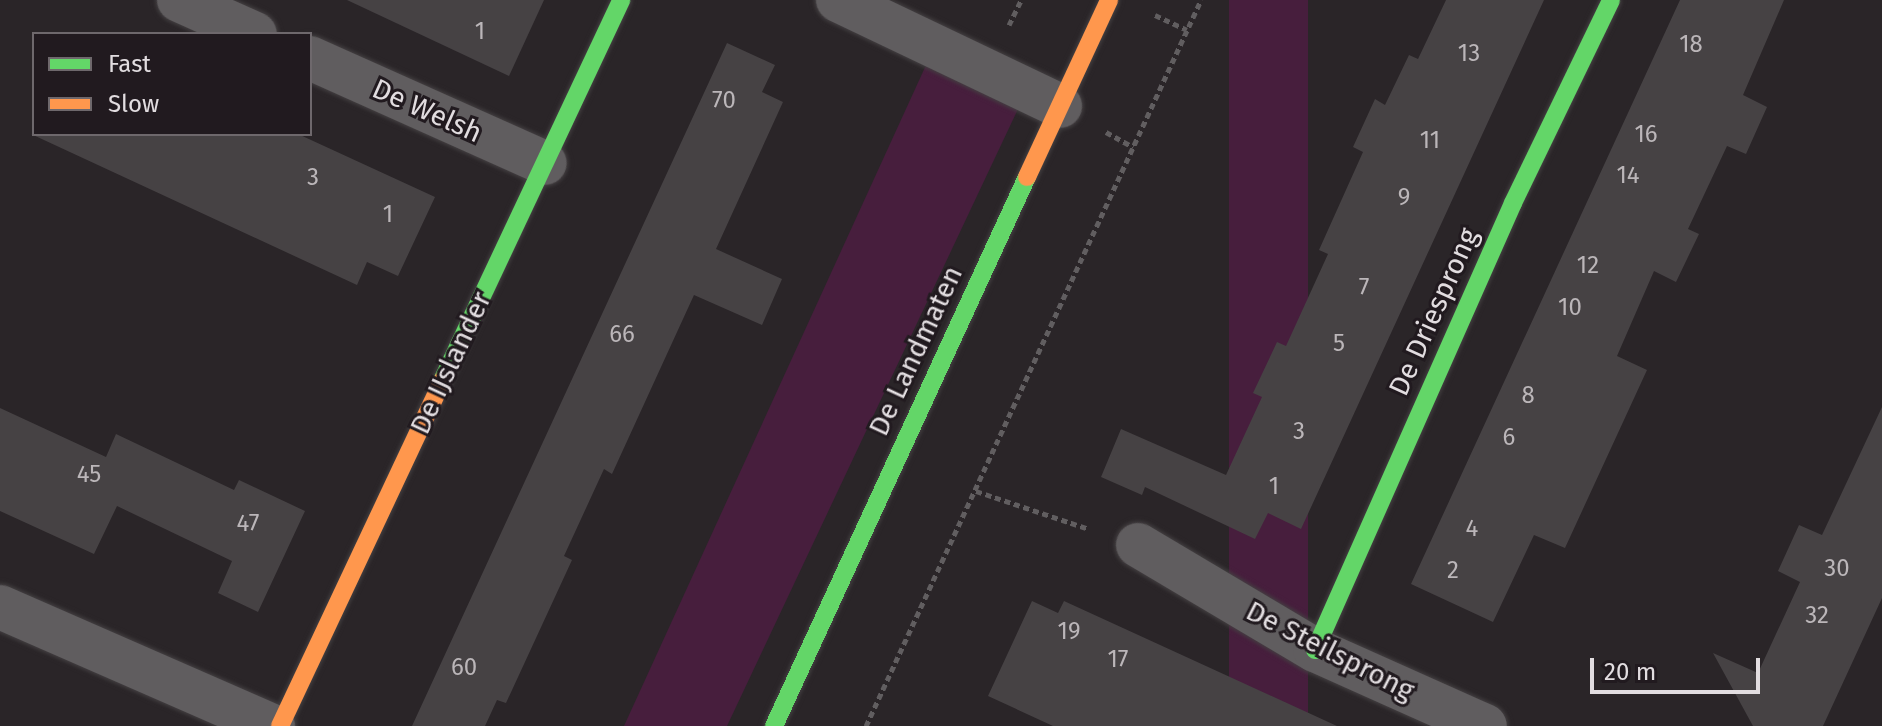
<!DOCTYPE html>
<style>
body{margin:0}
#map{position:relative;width:1882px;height:726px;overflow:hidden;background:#2a2528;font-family:"Fira Sans",sans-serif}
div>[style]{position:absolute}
.green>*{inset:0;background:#471e3d;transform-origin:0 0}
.building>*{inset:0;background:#464244}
.path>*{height:5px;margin-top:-2.5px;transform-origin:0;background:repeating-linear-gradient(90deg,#615e60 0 6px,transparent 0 10px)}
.roads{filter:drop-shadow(0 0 2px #444042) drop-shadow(0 0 2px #444042)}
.street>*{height:44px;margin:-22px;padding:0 22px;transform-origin:22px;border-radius:22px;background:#605d5f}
.fast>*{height:18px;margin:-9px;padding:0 9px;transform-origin:9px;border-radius:9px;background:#63d668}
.slow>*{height:18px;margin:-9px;padding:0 9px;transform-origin:9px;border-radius:9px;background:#ff974d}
span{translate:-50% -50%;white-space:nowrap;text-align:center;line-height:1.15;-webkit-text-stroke:6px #211a1f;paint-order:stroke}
.number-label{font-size:24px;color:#bbb6b9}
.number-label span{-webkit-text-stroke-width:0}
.street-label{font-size:28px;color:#e2dde0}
.legend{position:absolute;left:32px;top:32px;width:280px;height:104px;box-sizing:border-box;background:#211a1f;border:2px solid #6e686c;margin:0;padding:10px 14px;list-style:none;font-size:24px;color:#e2dde0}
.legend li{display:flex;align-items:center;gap:16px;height:40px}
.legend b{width:40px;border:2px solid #6e686c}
.scale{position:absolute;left:1590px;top:658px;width:170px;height:36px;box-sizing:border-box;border:4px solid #e2dde0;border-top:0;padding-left:10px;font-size:24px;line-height:28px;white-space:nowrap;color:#e2dde0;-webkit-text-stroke:6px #211a1f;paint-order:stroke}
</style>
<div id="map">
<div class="green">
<div style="left:1229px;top:0;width:79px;height:803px"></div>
<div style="clip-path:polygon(927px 63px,1018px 109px,727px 726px,624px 726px)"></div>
</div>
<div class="building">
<div style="clip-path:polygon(347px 0,544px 0,509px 76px)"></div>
<div style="clip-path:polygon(1446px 0,1544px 0,1301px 529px,1268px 513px,1255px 539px,1145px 487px,1142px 495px,1101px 477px,1121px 429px,1226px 475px,1262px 397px,1253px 393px,1277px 342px,1286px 346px,1328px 254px,1319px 250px,1363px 152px,1353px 147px,1375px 99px,1385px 105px,1409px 55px,1418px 59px)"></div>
<div style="clip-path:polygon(1680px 0,1784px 0,1743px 95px,1767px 107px,1746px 154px,1727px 146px,1688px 229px,1699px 234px,1676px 282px,1654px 271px,1617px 356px,1647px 370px,1565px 548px,1534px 535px,1493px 622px,1411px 584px)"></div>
<div style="clip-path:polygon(727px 43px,775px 65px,762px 92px,783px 102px,716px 249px,782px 279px,762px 325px,694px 295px,612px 474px,604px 469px,564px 556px,572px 560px,506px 703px,497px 700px,485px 726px,412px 726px)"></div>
<div style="clip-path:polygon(31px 134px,298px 134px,435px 197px,398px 276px,367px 262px,357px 285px)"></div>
<div style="clip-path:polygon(1882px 407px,1882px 598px,1823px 726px,1753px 726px,1713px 653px,1758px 673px,1800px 582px,1778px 571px,1799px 525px,1822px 535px)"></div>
<div style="clip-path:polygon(0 408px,106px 457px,116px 434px,234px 490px,239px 480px,305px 511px,258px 612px,218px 593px,232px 561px,117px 506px,94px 554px,0 511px)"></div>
<div style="clip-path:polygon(1032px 601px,1058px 613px,1064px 601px,1337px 726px,1053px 726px,988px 696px)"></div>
</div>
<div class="path">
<div style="left:1155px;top:15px;width:35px;rotate:25deg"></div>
<div style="left:1009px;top:25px;width:28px;rotate:-64deg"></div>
<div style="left:1106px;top:132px;width:31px;rotate:29deg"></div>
<div style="left:976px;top:491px;width:119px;rotate:18.6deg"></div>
<div style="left:866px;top:726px;width:800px;rotate:-65.23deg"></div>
</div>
<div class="roads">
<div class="street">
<div style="left:179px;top:0;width:83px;rotate:24.1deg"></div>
<div style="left:838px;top:0;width:246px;rotate:25.5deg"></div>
<div style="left:310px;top:58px;width:257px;rotate:24.1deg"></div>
<div style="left:1138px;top:545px;width:206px;rotate:30.7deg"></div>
<div style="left:1315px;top:650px;width:186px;rotate:24.1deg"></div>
<div style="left:0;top:607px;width:298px;rotate:23.6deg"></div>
</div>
<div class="fast">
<div style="left:443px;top:379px;width:419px;rotate:-64.8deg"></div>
<div style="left:1315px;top:650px;width:489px;rotate:-66.1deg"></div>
<div style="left:1513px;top:203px;width:225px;rotate:-64.2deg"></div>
<div style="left:774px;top:726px;width:604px;rotate:-65.26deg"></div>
</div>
<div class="slow">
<div style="left:1027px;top:177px;width:195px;rotate:-65.1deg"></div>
<div style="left:280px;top:726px;width:383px;rotate:-64.8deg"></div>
</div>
</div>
<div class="number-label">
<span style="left:480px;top:32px">1</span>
<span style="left:1691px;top:45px">18</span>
<span style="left:1469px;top:54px">13</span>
<span style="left:724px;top:101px">70</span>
<span style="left:1646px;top:135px">16</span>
<span style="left:1430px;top:141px">11</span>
<span style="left:1628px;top:176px">14</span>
<span style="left:313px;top:178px">3</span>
<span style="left:1404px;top:198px">9</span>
<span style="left:388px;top:215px">1</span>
<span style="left:1588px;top:266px">12</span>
<span style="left:1364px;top:288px">7</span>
<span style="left:1570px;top:308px">10</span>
<span style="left:622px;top:335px">66</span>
<span style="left:1339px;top:344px">5</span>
<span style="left:1528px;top:396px">8</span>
<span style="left:1299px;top:432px">3</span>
<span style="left:1509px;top:438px">6</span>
<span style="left:89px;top:475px">45</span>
<span style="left:1274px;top:487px">1</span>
<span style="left:248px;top:524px">47</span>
<span style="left:1472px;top:529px">4</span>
<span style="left:1837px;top:569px">30</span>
<span style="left:1453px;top:571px">2</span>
<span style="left:1817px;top:616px">32</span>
<span style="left:1069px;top:632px">19</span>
<span style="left:1118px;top:660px">17</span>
<span style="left:464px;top:668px">60</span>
</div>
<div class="street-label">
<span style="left:427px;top:111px;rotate:24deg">De Welsh</span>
<span style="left:1434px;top:312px;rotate:-66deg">De Driesprong</span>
<span style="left:916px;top:351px;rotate:-65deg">De Landmaten</span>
<span style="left:451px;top:363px;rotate:-65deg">De IJslander</span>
<span style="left:1330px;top:651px;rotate:27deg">De Steilsprong</span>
</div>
<ul class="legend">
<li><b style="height:10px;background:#63d668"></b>Fast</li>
<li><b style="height:10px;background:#ff974d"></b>Slow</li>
</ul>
<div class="scale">20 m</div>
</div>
